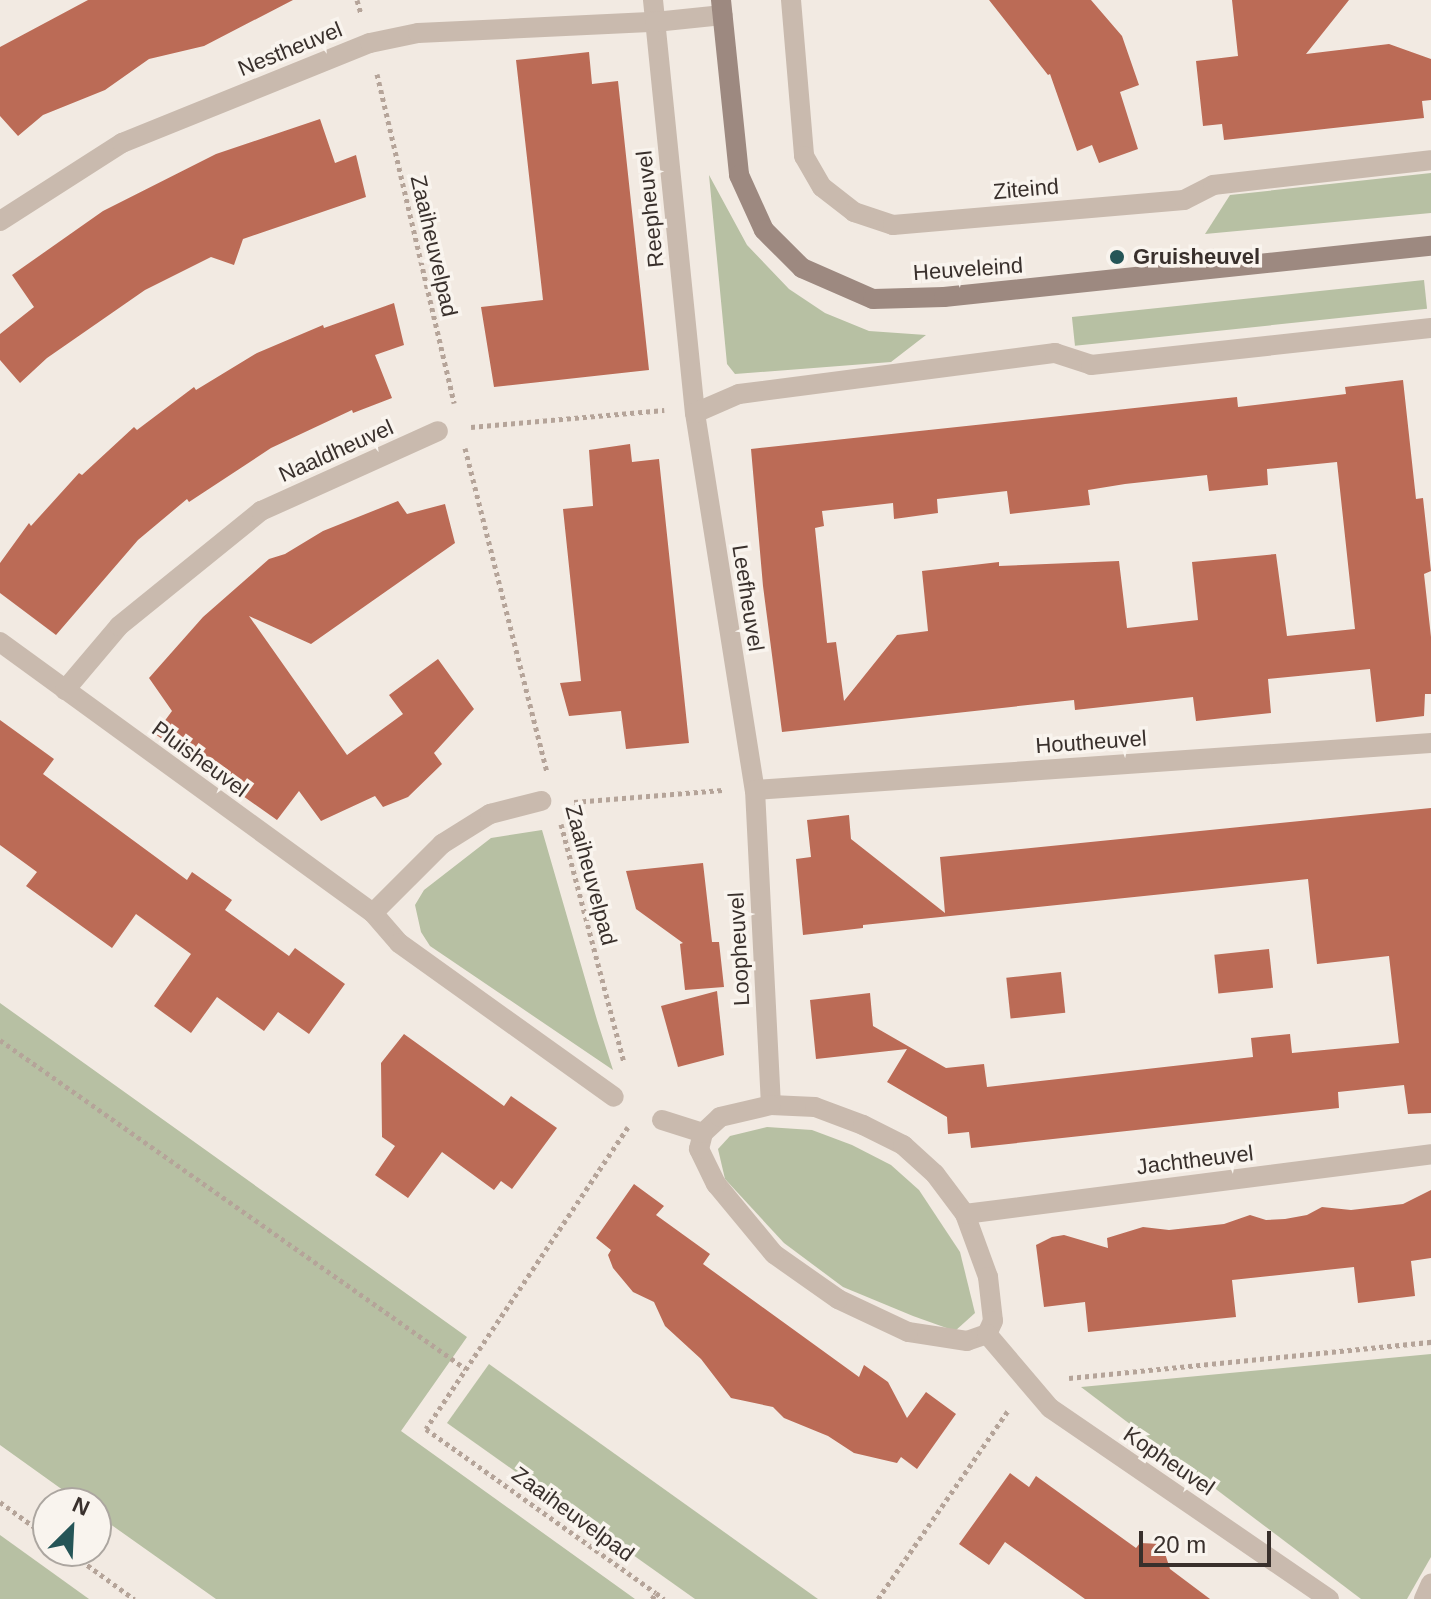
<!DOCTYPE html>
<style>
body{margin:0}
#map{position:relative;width:1431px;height:1599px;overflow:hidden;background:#f2eae2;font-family:Helvetica,sans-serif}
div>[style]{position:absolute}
.green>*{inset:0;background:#b7c0a3;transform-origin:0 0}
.building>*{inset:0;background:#bb6b56;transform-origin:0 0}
.path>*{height:5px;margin-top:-2.5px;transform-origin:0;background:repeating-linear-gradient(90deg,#b5a499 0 4px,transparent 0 8px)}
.street>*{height:20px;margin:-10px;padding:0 10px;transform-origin:10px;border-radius:10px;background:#c9baae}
.secondary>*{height:20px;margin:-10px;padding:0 10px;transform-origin:10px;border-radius:10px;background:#9d8980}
.dots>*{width:22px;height:22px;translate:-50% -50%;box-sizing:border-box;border:4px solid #f9f4ee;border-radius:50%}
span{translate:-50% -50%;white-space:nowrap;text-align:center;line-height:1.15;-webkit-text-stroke:7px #f9f4ee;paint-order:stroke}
.street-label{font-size:22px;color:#39302c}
.poi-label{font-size:22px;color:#39302c;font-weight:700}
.left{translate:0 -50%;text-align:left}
.north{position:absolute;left:32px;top:1487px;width:80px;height:80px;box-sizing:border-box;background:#f9f4ee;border:2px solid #aca6a0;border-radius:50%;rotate:24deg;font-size:22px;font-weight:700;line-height:32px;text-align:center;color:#39302c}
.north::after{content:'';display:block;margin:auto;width:28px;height:36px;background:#255557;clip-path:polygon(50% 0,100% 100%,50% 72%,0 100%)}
.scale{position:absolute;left:1139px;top:1531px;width:132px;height:36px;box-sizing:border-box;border:4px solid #39302c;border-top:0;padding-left:10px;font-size:24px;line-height:28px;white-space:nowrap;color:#39302c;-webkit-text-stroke:6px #f9f4ee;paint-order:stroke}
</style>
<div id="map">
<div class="green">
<div style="clip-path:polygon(1431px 173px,1431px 213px,1205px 234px,1230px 195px)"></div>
<div style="clip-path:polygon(709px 175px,747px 245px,789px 289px,825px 313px,869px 331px,926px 335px,891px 362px,735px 374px,727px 364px)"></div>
<div style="left:1424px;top:280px;width:29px;height:354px;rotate:84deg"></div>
<div style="clip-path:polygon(542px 830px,597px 1020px,613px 1070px,430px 946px,421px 932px,415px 905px,424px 890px,491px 838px)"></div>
<div style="clip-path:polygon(0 1003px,467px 1337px,401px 1431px,635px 1599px,216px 1599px,96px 1514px,96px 1503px,81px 1503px,0 1445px)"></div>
<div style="clip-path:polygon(767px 1127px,812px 1130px,852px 1145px,891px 1165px,919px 1190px,960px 1252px,975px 1313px,955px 1331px,913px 1316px,843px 1287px,784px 1243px,725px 1179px,718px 1149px,730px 1136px)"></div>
<div style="clip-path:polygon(1431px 1354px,1431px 1557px,1407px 1599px,1361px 1599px,1081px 1387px)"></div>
<div style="clip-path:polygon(489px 1364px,818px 1599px,695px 1599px,447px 1423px)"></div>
<div style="clip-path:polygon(0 1535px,89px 1599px,0 1599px)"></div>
</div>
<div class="building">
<div style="clip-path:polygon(88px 0,293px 0,204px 46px,149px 59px,105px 90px,43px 115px,18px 136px,0 116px,0 47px)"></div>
<div style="clip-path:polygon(989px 0,1091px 0,1122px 36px,1139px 85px,1120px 92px,1138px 149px,1099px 163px,1092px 145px,1077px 151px,1050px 74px,1048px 75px)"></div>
<div style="clip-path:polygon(1232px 0,1349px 0,1306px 54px,1389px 44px,1431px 59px,1431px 100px,1422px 101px,1424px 118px,1224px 140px,1222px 124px,1203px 126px,1196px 61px,1238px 56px)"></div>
<div style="clip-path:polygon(589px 52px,592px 84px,618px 81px,649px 370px,494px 387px,481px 307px,543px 300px,516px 60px)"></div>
<div style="clip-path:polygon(320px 119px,335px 163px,356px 155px,366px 197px,243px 239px,234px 265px,211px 257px,145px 290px,47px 358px,20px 383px,0 360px,0 334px,34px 307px,12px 275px,103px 211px,216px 154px)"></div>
<div style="clip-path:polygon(394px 303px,404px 345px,375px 355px,392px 398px,353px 413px,352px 410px,271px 448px,189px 502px,187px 499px,138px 540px,56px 635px,0 593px,0 563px,29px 523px,31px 526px,79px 473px,82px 475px,134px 427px,137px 430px,194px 387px,196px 390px,257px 353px,323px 325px,324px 328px)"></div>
<div style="clip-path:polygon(evenodd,1403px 380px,1416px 499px,1423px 498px,1431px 571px,1424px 574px,1431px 637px,1431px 694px,1425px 694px,1424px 716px,1376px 722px,1370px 669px,1268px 679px,1271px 713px,1233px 717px,1196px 721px,1193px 697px,1075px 710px,1074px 700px,782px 732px,763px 586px,751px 449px,1237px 397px,1238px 407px,1346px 394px,1345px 387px,1403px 380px,1337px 462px,1355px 629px,1287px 636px,1276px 554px,1192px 562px,1198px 620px,1127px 628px,1119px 561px,999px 566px,999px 562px,922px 571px,928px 631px,897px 635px,844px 701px,836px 642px,827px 643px,815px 528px,824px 526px,822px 511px,893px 503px,894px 519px,938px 513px,937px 499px,1007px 491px,1010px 514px,1090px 505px,1088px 490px,1125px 484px,1207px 475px,1209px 491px,1268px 485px,1267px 469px,1337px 462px)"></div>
<div style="clip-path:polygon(630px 444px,632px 462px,659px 459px,689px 743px,626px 749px,621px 711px,569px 716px,560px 683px,581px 681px,563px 509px,593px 506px,589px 450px)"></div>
<div style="clip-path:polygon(398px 501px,407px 514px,445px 504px,455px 543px,311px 644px,249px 616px,347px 755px,403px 714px,389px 695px,438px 659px,474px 709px,434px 753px,442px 764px,408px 797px,383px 807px,375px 796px,321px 821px,299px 791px,277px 820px,155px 734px,172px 711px,149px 678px,203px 617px,269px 559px,285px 554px,323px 531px)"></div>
<div style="clip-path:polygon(0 720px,54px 759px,43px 774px,187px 880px,192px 872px,232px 900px,225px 910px,289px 956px,295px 948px,345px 984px,309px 1034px,278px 1012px,264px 1031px,217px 997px,191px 1033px,154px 1006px,191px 954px,136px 914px,112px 948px,26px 886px,37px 872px,0 845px)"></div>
<div style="clip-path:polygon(1431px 808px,1431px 1113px,1408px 1114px,1404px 1085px,1338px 1092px,1339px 1108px,971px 1148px,969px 1132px,948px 1134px,947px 1117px,887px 1082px,907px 1049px,816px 1059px,810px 1000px,870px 993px,873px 1026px,946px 1068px,984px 1064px,987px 1087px,1253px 1057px,1251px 1038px,1290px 1034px,1292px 1053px,1399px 1043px,1389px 956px,1317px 964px,1308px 879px,863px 925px,863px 928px,803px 935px,796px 859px,811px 857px,807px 820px,849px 815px,851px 839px,945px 913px,940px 857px)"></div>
<div style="clip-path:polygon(703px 863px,712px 942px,719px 942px,724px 987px,685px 990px,680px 944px,683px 943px,636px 909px,626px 871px)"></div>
<div style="left:1269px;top:949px;width:39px;height:55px;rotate:84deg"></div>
<div style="left:1061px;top:972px;width:41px;height:55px;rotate:84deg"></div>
<div style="clip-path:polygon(717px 991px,724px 1055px,678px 1067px,661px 1006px)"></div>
<div style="clip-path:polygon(404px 1034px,504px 1106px,511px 1096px,557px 1128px,512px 1189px,501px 1181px,494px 1190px,442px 1152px,408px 1198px,375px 1175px,395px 1146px,382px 1137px,381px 1063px)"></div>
<div style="clip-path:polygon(634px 1184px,664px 1206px,656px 1215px,710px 1254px,703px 1264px,859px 1377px,864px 1365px,888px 1382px,907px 1418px,926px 1392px,956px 1414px,917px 1469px,901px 1457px,897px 1463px,854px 1453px,828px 1436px,784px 1418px,773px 1407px,731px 1398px,701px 1359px,665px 1326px,654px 1302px,633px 1292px,613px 1268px,608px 1255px,611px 1250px,596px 1238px)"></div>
<div style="clip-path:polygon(1431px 1190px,1431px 1258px,1411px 1261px,1415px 1296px,1358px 1303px,1354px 1267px,1232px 1280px,1236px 1317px,1088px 1332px,1085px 1302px,1044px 1307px,1036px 1245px,1052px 1237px,1064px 1235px,1108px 1248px,1107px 1238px,1143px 1227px,1169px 1230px,1224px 1224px,1250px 1215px,1266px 1220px,1285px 1219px,1307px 1215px,1322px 1207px,1351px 1210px,1403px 1204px)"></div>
<div style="clip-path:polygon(1010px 1473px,1029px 1487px,1036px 1476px,1136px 1548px,1140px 1543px,1162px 1544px,1170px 1569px,1210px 1599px,1085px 1599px,1005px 1542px,989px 1565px,959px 1544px)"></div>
</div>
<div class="path">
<div style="left:357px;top:0;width:15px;rotate:74deg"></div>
<div style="left:377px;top:74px;width:338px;rotate:76.8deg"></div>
<div style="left:471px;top:427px;width:194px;rotate:-5deg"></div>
<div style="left:465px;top:448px;width:334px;rotate:75.8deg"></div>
<div style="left:574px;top:802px;width:149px;rotate:-4.6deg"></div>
<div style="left:561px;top:824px;width:246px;rotate:75.2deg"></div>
<div style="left:0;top:1040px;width:570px;rotate:35.22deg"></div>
<div style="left:628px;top:1127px;width:363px;rotate:123.8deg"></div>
<div style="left:426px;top:1429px;width:282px;rotate:35.5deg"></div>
<div style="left:1069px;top:1378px;width:364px;rotate:-5.7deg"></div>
<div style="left:0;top:1502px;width:59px;rotate:36.1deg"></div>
<div style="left:68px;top:1551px;width:82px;rotate:36deg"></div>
<div style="left:652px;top:1599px;width:7px;rotate:-56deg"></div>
<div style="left:656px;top:1593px;width:10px;rotate:37deg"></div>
<div style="left:878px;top:1599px;width:231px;rotate:-55.4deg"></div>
</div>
<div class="street">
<div style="left:653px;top:0;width:415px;rotate:84.2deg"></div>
<div style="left:695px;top:413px;width:382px;rotate:81deg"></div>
<div style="left:755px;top:790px;width:315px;rotate:87.1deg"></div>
<div style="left:791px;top:0;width:157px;rotate:85.2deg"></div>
<div style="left:804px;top:156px;width:36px;rotate:60deg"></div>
<div style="left:822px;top:187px;width:41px;rotate:38deg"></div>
<div style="left:854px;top:212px;width:41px;rotate:18.4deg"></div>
<div style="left:893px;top:225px;width:292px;rotate:-4.9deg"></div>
<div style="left:1184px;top:200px;width:33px;rotate:-27deg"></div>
<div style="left:1213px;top:185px;width:219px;rotate:-6.5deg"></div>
<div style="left:0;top:221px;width:145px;rotate:-32.6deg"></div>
<div style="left:122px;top:143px;width:267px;rotate:-22deg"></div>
<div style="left:370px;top:43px;width:49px;rotate:-11.8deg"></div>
<div style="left:418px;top:33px;width:237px;rotate:-2.7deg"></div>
<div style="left:655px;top:22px;width:68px;rotate:-5.9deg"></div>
<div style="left:695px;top:413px;width:48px;rotate:-23.4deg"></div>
<div style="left:739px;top:394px;width:319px;rotate:-7.4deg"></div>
<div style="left:1055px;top:353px;width:38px;rotate:18deg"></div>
<div style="left:1091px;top:365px;width:342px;rotate:-6.2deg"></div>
<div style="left:0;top:642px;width:461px;rotate:36deg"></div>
<div style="left:373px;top:913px;width:40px;rotate:49deg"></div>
<div style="left:399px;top:943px;width:264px;rotate:35.6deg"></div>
<div style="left:65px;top:690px;width:84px;rotate:-49.8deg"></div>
<div style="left:119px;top:626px;width:183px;rotate:-39deg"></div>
<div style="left:261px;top:511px;width:194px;rotate:-24.3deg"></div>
<div style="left:755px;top:790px;width:678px;rotate:-3.98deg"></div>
<div style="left:373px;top:913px;width:98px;rotate:-45deg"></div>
<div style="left:442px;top:844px;width:57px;rotate:-32deg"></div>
<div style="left:490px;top:814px;width:53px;rotate:-14.3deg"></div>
<div style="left:771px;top:1105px;width:44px;rotate:2.6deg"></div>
<div style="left:815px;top:1107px;width:51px;rotate:20.6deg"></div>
<div style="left:863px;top:1125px;width:45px;rotate:26.6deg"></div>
<div style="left:903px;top:1145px;width:43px;rotate:42.2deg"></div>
<div style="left:935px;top:1174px;width:50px;rotate:53.1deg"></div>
<div style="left:965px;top:1214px;width:67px;rotate:69.9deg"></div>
<div style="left:988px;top:1277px;width:44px;rotate:83.5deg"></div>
<div style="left:993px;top:1321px;width:14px;rotate:115deg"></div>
<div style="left:987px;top:1334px;width:21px;rotate:161deg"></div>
<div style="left:967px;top:1341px;width:60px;rotate:-171.3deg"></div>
<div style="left:908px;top:1332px;width:77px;rotate:-154.8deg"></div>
<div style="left:838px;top:1299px;width:78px;rotate:-144.9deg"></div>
<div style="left:774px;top:1254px;width:91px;rotate:-129.6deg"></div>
<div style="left:716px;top:1184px;width:39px;rotate:-116deg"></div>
<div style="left:699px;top:1149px;width:16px;rotate:-76deg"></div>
<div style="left:703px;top:1133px;width:23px;rotate:-43deg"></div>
<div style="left:720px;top:1117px;width:52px;rotate:-13.2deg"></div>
<div style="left:662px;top:1120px;width:43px;rotate:17.6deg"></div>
<div style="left:965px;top:1214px;width:470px;rotate:-7.3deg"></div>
<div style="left:987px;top:1334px;width:97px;rotate:49.6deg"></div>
<div style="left:1050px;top:1408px;width:338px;rotate:34.4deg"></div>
<div style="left:1424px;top:1599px;width:17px;rotate:-66deg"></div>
</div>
<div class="secondary">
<div style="left:721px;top:0;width:176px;rotate:84.1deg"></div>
<div style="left:739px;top:175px;width:60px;rotate:65.6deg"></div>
<div style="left:764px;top:230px;width:54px;rotate:45deg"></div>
<div style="left:802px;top:268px;width:77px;rotate:23.6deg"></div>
<div style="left:873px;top:299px;width:71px;rotate:-1.6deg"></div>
<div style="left:944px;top:297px;width:490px;rotate:-6deg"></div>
</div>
<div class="dots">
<div style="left:1117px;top:257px;background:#255557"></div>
</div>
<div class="street-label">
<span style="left:290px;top:49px;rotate:-22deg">Nestheuvel</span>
<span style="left:1026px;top:189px;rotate:-5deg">Ziteind</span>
<span style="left:650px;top:209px;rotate:-96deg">Reepheuvel</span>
<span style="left:434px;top:246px;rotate:77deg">Zaaiheuvelpad</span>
<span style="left:968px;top:269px;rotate:-4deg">Heuveleind</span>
<span style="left:336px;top:451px;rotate:-24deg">Naaldheuvel</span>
<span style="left:748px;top:598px;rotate:81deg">Leefheuvel</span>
<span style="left:1091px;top:742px;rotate:-4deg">Houtheuvel</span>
<span style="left:200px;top:759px;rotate:36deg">Pluisheuvel</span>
<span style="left:591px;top:875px;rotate:75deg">Zaaiheuvelpad</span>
<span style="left:739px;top:949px;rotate:-93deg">Loopheuvel</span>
<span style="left:1195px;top:1160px;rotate:-7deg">Jachtheuvel</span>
<span style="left:1169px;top:1461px;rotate:34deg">Kopheuvel</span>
<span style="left:573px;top:1514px;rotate:36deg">Zaaiheuvelpad</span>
</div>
<div class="poi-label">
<span class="left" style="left:1133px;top:257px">Gruisheuvel</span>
</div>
<div class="north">N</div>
<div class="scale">20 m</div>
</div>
